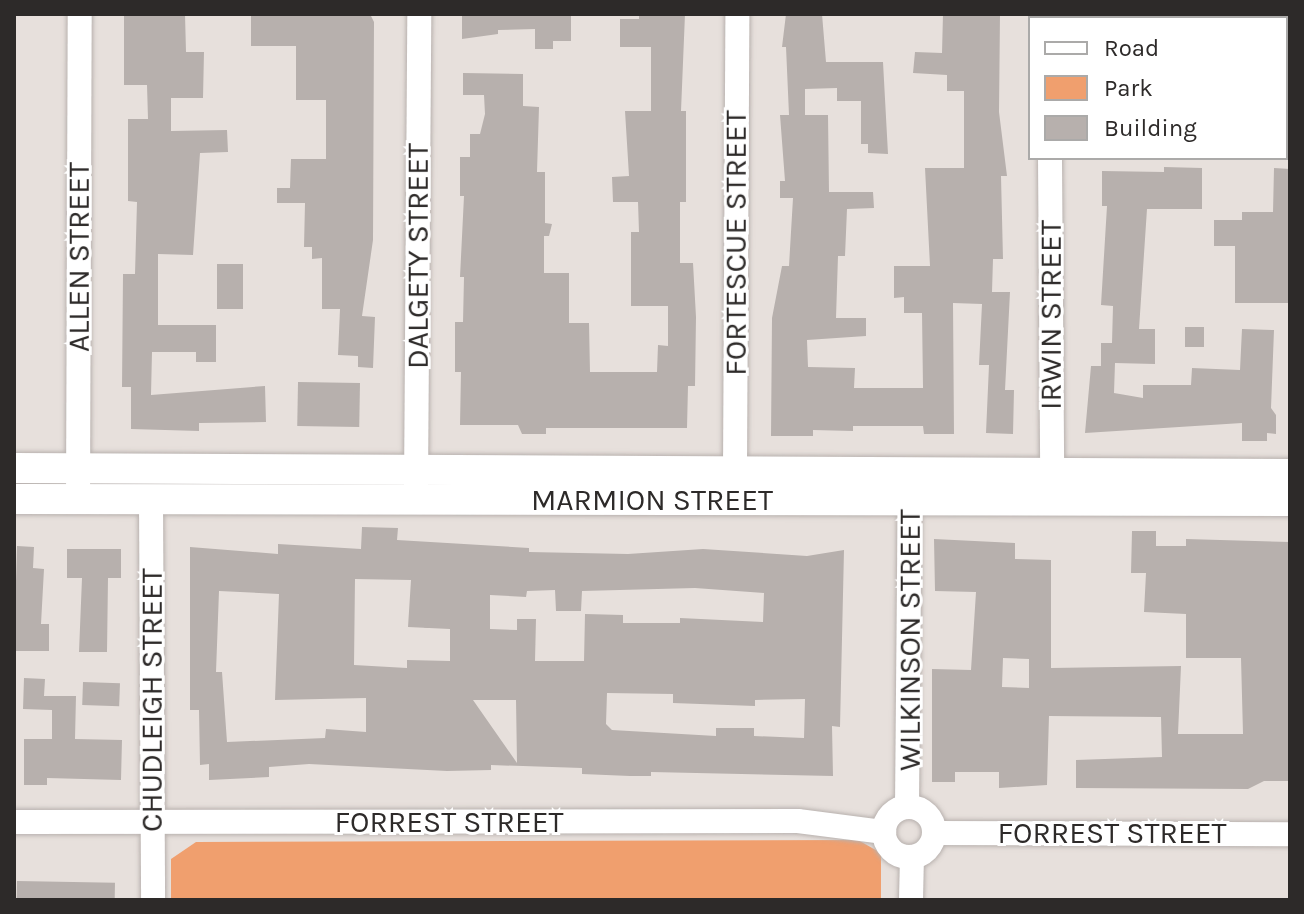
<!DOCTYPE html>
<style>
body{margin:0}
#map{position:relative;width:1304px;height:914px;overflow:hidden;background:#e7e0dc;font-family:Karla,sans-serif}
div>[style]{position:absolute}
.green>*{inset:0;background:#f09f6e}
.building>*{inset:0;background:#b7b0ad;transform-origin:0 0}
.roads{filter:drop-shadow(0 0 2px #b8b1ae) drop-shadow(0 0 2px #b8b1ae)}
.minor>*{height:24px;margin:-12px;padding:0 12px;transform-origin:12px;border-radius:12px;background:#fff}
.minor>.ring{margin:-12px;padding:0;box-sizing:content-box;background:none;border:24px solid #fff;border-radius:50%}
.major>*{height:30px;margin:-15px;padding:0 15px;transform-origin:15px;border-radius:15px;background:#fff}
span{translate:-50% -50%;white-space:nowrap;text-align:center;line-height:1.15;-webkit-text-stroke:6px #fff;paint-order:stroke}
.street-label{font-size:30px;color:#2d2a29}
.frame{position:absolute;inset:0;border:16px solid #2d2a29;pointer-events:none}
.legend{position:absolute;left:1028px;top:16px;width:260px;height:144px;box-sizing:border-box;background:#fff;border:2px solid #abaaa9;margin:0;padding:10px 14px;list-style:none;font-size:24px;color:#2d2a29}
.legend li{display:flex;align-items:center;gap:16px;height:40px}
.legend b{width:40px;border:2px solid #abaaa9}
</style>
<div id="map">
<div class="green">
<div style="clip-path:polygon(858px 840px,881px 853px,881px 900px,171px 900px,171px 859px,196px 842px)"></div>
</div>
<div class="building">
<div style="clip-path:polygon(124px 14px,185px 14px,186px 52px,204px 52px,203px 98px,171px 98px,171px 131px,227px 130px,228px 152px,200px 153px,193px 255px,158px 254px,158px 325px,216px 325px,216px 362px,196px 362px,196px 352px,152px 352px,151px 395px,265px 386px,266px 422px,199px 423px,199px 431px,131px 429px,131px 387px,122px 387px,123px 274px,135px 274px,137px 202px,128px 201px,128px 119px,148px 119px,147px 85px,124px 85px)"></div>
<div style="clip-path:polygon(251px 14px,370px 14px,374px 22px,373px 240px,362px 316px,375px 317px,373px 368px,358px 367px,358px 356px,338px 355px,340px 309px,322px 309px,322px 258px,312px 259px,312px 247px,304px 247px,305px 203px,277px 203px,277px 188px,290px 188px,291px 159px,326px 159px,326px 100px,296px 100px,296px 46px,251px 46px)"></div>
<div style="clip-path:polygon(462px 14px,571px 14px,571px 41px,553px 41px,553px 49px,535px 49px,535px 29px,498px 30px,498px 34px,462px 39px)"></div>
<div style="clip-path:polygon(639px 14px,685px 14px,681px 111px,686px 111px,686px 202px,680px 202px,680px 263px,693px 263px,696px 317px,695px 386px,688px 386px,687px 428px,546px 428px,546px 434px,522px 434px,518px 425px,460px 425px,461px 372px,455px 372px,455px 322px,463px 322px,464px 277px,460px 277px,464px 196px,460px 196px,460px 157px,470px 157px,470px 134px,480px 134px,485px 114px,484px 95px,463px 95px,463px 73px,523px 74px,523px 106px,539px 107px,537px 172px,545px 172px,545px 223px,552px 224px,549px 236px,544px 236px,544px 273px,569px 273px,569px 323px,589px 323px,590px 372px,657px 372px,658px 345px,668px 346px,668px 306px,631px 306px,631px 232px,639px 232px,638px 202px,613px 202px,612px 177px,629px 176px,625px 111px,651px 111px,651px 47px,620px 47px,620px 19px,639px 19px)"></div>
<div style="clip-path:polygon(786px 14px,822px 14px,826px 62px,883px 62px,888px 154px,868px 153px,868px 144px,861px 144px,861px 101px,837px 101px,837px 88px,805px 89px,805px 115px,828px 115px,829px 192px,873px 192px,874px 208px,847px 209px,845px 256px,838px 256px,836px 318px,866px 318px,866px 336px,807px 340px,808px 367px,855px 368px,854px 388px,923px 388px,922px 313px,904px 313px,904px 297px,894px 298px,894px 266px,930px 266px,925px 168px,964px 168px,964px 91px,947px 91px,947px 75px,913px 73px,915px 52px,942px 53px,943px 14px,1000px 14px,999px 112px,1007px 176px,1001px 176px,1003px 259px,993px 259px,992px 292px,1010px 292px,1005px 390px,1014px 390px,1013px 434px,986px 433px,989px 365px,979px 365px,982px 304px,953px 303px,954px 434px,924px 434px,923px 426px,853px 426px,853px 431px,813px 430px,813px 436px,771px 436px,772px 318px,782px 266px,789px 266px,793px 198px,780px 198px,780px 181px,785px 181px,780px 115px,789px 115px,786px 47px,782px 47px)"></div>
<div style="clip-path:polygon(1164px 167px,1202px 168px,1202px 209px,1147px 209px,1139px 329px,1155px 329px,1155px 364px,1115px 363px,1114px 393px,1143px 398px,1143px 385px,1191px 385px,1192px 368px,1240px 370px,1242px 329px,1274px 330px,1271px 408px,1276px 415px,1276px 434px,1267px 433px,1267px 441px,1242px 441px,1242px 423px,1085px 433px,1091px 366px,1101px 366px,1101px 343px,1112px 343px,1113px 306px,1101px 305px,1107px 206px,1102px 206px,1102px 171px,1164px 172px)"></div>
<div style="clip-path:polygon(1274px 168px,1290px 169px,1290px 303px,1235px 303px,1235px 246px,1214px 246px,1214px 220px,1242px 220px,1242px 212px,1273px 212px)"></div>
<div style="left:217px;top:264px;width:26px;height:45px"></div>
<div style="left:1185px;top:327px;width:19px;height:20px"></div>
<div style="left:360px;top:383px;width:44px;height:62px;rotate:91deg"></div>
<div style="clip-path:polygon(evenodd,362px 527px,398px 528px,397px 540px,529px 548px,529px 552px,628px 554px,703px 549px,807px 556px,844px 550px,840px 727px,832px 726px,833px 776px,651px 772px,651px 776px,630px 776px,582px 774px,582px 768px,491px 765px,491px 770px,447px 771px,309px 764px,269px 767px,269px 777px,209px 780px,209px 764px,200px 765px,199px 710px,190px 710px,190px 547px,278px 554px,278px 544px,361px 549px,362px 527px,355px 579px,411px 580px,408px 627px,450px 629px,450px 661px,407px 660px,407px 668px,354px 665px,355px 579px,362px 527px,695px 588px,764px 593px,763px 622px,680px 618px,680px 623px,623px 623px,623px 615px,585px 614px,584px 661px,535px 661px,536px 619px,517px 619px,517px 630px,490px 629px,490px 595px,526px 597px,527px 591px,555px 590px,556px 611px,581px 611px,582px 591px,695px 588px,362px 527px,219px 591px,279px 594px,275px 700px,366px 698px,366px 732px,326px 729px,325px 738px,227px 742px,222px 672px,216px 672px,219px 591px,362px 527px,607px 693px,673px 694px,673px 703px,755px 706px,755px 700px,805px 699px,804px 738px,754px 736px,754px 728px,716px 728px,716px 736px,612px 730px,606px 724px,607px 693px,362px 527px,473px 700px,516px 700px,517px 763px,473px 700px)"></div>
<div style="clip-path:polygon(evenodd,1132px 531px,1156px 531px,1156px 546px,1186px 546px,1186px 539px,1290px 542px,1290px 781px,1264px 781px,1248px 789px,1076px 788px,1076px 760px,1162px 757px,1161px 717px,1049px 716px,1047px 785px,999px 788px,999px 772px,955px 772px,955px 782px,932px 782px,932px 669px,971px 670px,976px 592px,935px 591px,934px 539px,1015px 543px,1015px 559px,1051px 560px,1051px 668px,1181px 666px,1178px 734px,1243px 734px,1241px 658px,1186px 658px,1186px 614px,1144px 612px,1146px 573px,1131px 573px,1132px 531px,1003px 658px,1029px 659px,1029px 688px,1002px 687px,1003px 658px)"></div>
<div style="clip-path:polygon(17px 546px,34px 547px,33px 568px,44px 569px,41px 624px,49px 624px,49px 651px,14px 651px)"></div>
<div style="clip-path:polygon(67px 549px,121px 549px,121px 578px,108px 578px,107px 652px,79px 652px,82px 578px,67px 578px)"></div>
<div style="clip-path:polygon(24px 678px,45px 679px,44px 696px,76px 696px,75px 739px,122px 740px,121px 780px,47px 778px,47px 785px,24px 785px,24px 739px,52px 739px,52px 710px,23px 709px)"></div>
<div style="left:83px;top:682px;width:37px;height:23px;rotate:2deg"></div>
<div style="left:17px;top:881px;width:98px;height:19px;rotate:1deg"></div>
</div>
<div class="roads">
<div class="minor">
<div style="left:1049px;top:14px;width:4px;rotate:90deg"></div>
<div style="left:1050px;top:158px;width:315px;rotate:89.6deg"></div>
<div style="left:735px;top:472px;width:458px;rotate:-89.7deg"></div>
<div style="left:416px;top:488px;width:474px;rotate:-89.6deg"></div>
<div style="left:151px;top:499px;width:401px;rotate:89.7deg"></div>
<div style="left:78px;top:500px;width:486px;rotate:-89.8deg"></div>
<div style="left:907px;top:807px;width:324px;rotate:-89.5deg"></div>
<div class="ring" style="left:884px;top:807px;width:26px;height:26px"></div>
<div style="left:14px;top:822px;width:784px;rotate:-0.07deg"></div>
<div style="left:798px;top:821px;width:87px;rotate:7.3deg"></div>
<div style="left:934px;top:833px;width:356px;rotate:0.2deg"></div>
<div style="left:911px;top:900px;width:43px;rotate:-88.7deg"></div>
</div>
<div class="major">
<div style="left:14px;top:468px;width:1276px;rotate:0.27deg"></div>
<div style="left:14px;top:499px;width:1276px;rotate:0.09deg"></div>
</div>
</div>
<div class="street-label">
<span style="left:736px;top:243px;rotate:-90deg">FORTESCUE STREET</span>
<span style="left:418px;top:256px;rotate:-90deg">DALGETY STREET</span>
<span style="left:79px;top:257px;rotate:-90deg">ALLEN STREET</span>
<span style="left:1051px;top:315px;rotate:-90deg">IRWIN STREET</span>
<span style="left:652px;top:500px">MARMION STREET</span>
<span style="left:910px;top:640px;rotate:-90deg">WILKINSON STREET</span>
<span style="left:152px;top:700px;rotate:-90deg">CHUDLEIGH STREET</span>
<span style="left:449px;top:822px">FORREST STREET</span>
<span style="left:1112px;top:833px">FORREST STREET</span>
</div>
<div class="frame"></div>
<ul class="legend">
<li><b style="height:10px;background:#fff"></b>Road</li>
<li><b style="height:22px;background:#f09f6e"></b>Park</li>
<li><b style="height:22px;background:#b7b0ad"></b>Building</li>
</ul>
</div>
